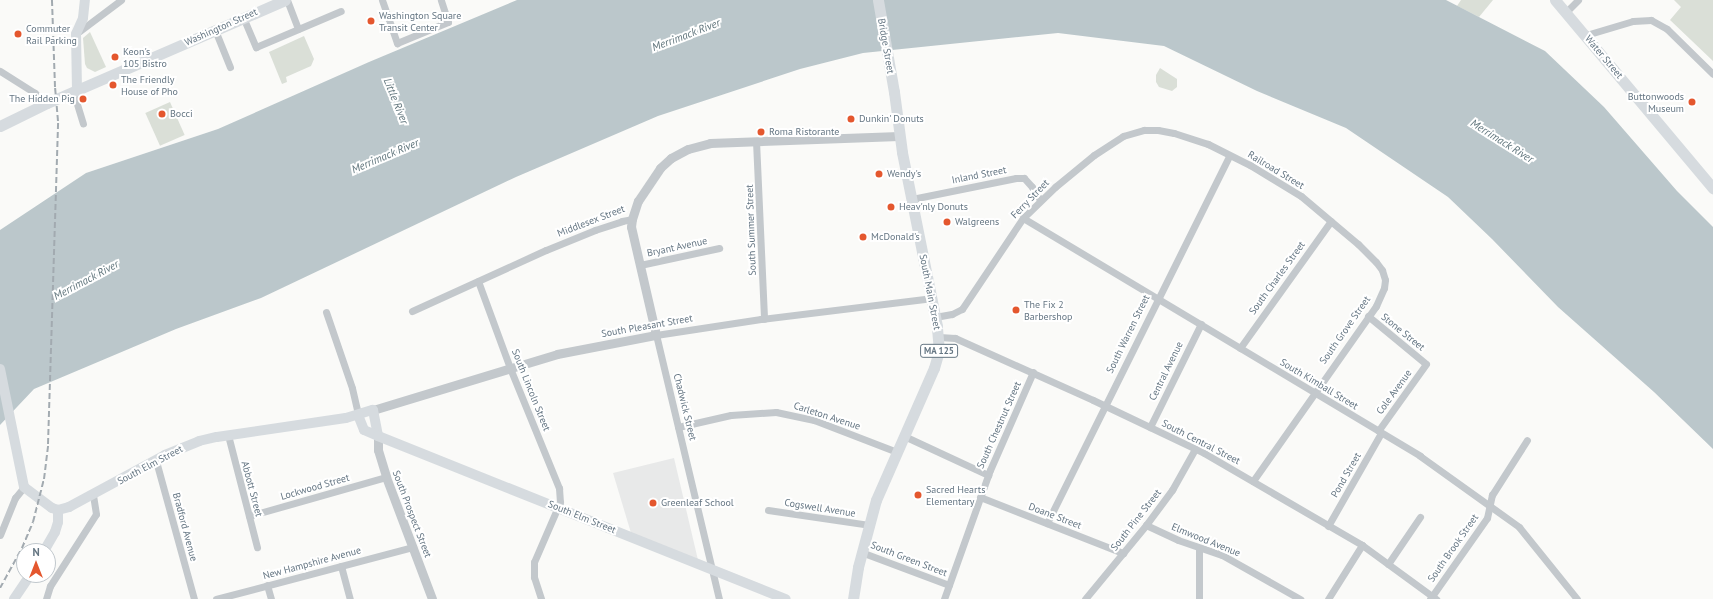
<!DOCTYPE html>
<style>
body{margin:0}
#map{position:relative;width:1713px;height:599px;overflow:hidden;background:#fafaf8;font-family:"PT Sans",sans-serif}
div>[style]{position:absolute}
.built>*{inset:0;background:#e8e9e9}
.green>*{inset:0;background:#dadfd7;transform-origin:0 0}
.water>*{inset:0;background:#bbc7cb}
.minor>*{height:7px;margin:-3.5px;padding:0 3.5px;transform-origin:3.5px;border-radius:3.5px;background:#c3c8cc}
.tertiary>*{height:9px;margin:-4.5px;padding:0 4.5px;transform-origin:4.5px;border-radius:4.5px;background:#c3c8cc}
.secondary>*{height:10px;margin:-5px;padding:0 5px;transform-origin:5px;border-radius:5px;background:#d6dbdf}
.primary>*{height:11px;margin:-5.5px;padding:0 5.5px;transform-origin:5.5px;border-radius:5.5px;background:#d6dbdf}
.rail>*{height:2px;margin-top:-1px;transform-origin:0;background:repeating-linear-gradient(90deg,#a2aab0 0 6px,transparent 0 9px)}
.dots>*{width:11px;height:11px;translate:-50% -50%;box-sizing:border-box;border:2px solid #fff;border-radius:50%}
span{translate:-50% -50%;white-space:nowrap;text-align:center;line-height:1.15;-webkit-text-stroke:4px #fff;paint-order:stroke}
.shield-label span{padding:1px 3px;background:#fff;border:1px solid;border-radius:3px;-webkit-text-stroke-width:0}
.shield-label{font-size:9px;color:#657683;font-weight:700}
.poi-label{font-size:10px;color:#657683}
.left{translate:0 -50%;text-align:left}
.right{translate:-100% -50%;text-align:right}
.street-label{font-size:10px;color:#657683}
.water-label{font-size:11px;color:#60757c;font-style:italic}
.north{position:absolute;left:16px;top:543px;width:40px;height:40px;box-sizing:border-box;background:#fff;border:1px solid #c1c8cd;border-radius:50%;rotate:0deg;font-size:11px;font-weight:700;line-height:16px;text-align:center;color:#657683}
.north::after{content:'';display:block;margin:auto;width:14px;height:18px;background:#e4572e;clip-path:polygon(50% 0,100% 100%,50% 72%,0 100%)}
</style>
<div id="map">
<div class="built">
<div style="clip-path:polygon(674px 458px,698px 560px,631px 533px,613px 473px)"></div>
</div>
<div class="green">
<div style="clip-path:polygon(1461px 0,1493px 0,1479px 17px,1457px 6px)"></div>
<div style="clip-path:polygon(1674px 0,1713px 0,1713px 61px,1670px 20px,1681px 7px)"></div>
<div style="clip-path:polygon(90px 32px,106px 67px,95px 72px,87px 68px,85px 64px,83px 38px)"></div>
<div style="clip-path:polygon(304px 36px,314px 59px,311px 66px,286px 77px,287px 82px,282px 84px,269px 52px)"></div>
<div style="clip-path:polygon(1160px 68px,1177px 79px,1177px 87px,1172px 91px,1159px 87px,1156px 82px,1156px 75px)"></div>
<div style="left:170px;top:102px;width:36px;height:27px;rotate:66deg"></div>
</div>
<div class="water">
<div style="clip-path:polygon(517px 0,1446px 0,1545px 51px,1604px 107px,1677px 191px,1713px 227px,1713px 449px,1654px 392px,1558px 307px,1492px 239px,1448px 197px,1346px 128px,1257px 91px,1164px 46px,1058px 33px,863px 53px,800px 69px,658px 116px,516px 177px,261px 298px,176px 329px,34px 389px,0 425px,0 230px,86px 173px,218px 129px,369px 62px)"></div>
</div>
<div class="minor">
<div style="left:287px;top:0;width:31px;rotate:69deg"></div>
<div style="left:382px;top:0;width:46px;rotate:70.8deg"></div>
<div style="left:397px;top:43px;width:55px;rotate:-22.4deg"></div>
<div style="left:448px;top:22px;width:23px;rotate:-108deg"></div>
<div style="left:1566px;top:12px;width:17px;rotate:-45deg"></div>
<div style="left:243px;top:17px;width:33px;rotate:67deg"></div>
<div style="left:256px;top:47px;width:92px;rotate:-23deg"></div>
<div style="left:215px;top:30px;width:40px;rotate:68deg"></div>
<div style="left:77px;top:33px;width:55px;rotate:-36.9deg"></div>
<div style="left:1586px;top:35px;width:49px;rotate:-16.6deg"></div>
<div style="left:1633px;top:21px;width:18px;rotate:-3deg"></div>
<div style="left:1651px;top:20px;width:18px;rotate:29deg"></div>
<div style="left:1667px;top:29px;width:64px;rotate:44.4deg"></div>
<div style="left:0;top:71px;width:41px;rotate:32.2deg"></div>
<div style="left:35px;top:93px;width:15px;rotate:48deg"></div>
<div style="left:73px;top:91px;width:34px;rotate:73deg"></div>
<div style="left:756px;top:141px;width:178px;rotate:87.4deg"></div>
<div style="left:912px;top:199px;width:106px;rotate:-11.4deg"></div>
<div style="left:1016px;top:178px;width:8px"></div>
<div style="left:1024px;top:178px;width:12px;rotate:48deg"></div>
<div style="left:1032px;top:187px;width:15px;rotate:58deg"></div>
<div style="left:1023px;top:218px;width:463px;rotate:30.9deg"></div>
<div style="left:1420px;top:456px;width:122px;rotate:35.6deg"></div>
<div style="left:1519px;top:527px;width:92px;rotate:51.1deg"></div>
<div style="left:640px;top:265px;width:81px;rotate:-12.1deg"></div>
<div style="left:478px;top:281px;width:93px;rotate:69.8deg"></div>
<div style="left:510px;top:368px;width:130px;rotate:67.8deg"></div>
<div style="left:559px;top:488px;width:14px;rotate:86deg"></div>
<div style="left:560px;top:502px;width:65px;rotate:113.4deg"></div>
<div style="left:534px;top:562px;width:15px;rotate:90deg"></div>
<div style="left:534px;top:577px;width:23px;rotate:72deg"></div>
<div style="left:412px;top:311px;width:147px;rotate:-24.5deg"></div>
<div style="left:546px;top:250px;width:53px;rotate:-22.2deg"></div>
<div style="left:595px;top:230px;width:28px;rotate:-18deg"></div>
<div style="left:622px;top:221px;width:10px;rotate:-11deg"></div>
<div style="left:326px;top:312px;width:80px;rotate:71.1deg"></div>
<div style="left:352px;top:388px;width:28px;rotate:77deg"></div>
<div style="left:1368px;top:316px;width:75px;rotate:39.6deg"></div>
<div style="left:1426px;top:364px;width:82px;rotate:125.6deg"></div>
<div style="left:935px;top:317px;width:17px;rotate:-10deg"></div>
<div style="left:952px;top:314px;width:11px;rotate:-27deg"></div>
<div style="left:962px;top:309px;width:110px;rotate:-56.2deg"></div>
<div style="left:1023px;top:218px;width:45px;rotate:-44.1deg"></div>
<div style="left:1055px;top:187px;width:50px;rotate:-39.4deg"></div>
<div style="left:1094px;top:155px;width:35px;rotate:-33deg"></div>
<div style="left:1123px;top:136px;width:22px;rotate:-16deg"></div>
<div style="left:1144px;top:130px;width:14px"></div>
<div style="left:1158px;top:130px;width:16px;rotate:11deg"></div>
<div style="left:1174px;top:133px;width:36px;rotate:18deg"></div>
<div style="left:1208px;top:144px;width:47px;rotate:26.6deg"></div>
<div style="left:1250px;top:165px;width:60px;rotate:31.3deg"></div>
<div style="left:1301px;top:196px;width:75px;rotate:40.1deg"></div>
<div style="left:1358px;top:244px;width:25px;rotate:45deg"></div>
<div style="left:1376px;top:262px;width:10px;rotate:53deg"></div>
<div style="left:1382px;top:270px;width:10px;rotate:73deg"></div>
<div style="left:1385px;top:280px;width:8px;rotate:97deg"></div>
<div style="left:1384px;top:288px;width:20px;rotate:114deg"></div>
<div style="left:1376px;top:306px;width:214px;rotate:125.1deg"></div>
<div style="left:939px;top:337px;width:16px;rotate:4deg"></div>
<div style="left:955px;top:338px;width:151px;rotate:24.2deg"></div>
<div style="left:1093px;top:400px;width:123px;rotate:25.5deg"></div>
<div style="left:1204px;top:453px;width:183px;rotate:30.2deg"></div>
<div style="left:1362px;top:545px;width:92px;rotate:36.1deg"></div>
<div style="left:1240px;top:348px;width:156px;rotate:-54.4deg"></div>
<div style="left:678px;top:427px;width:54px;rotate:-12.8deg"></div>
<div style="left:731px;top:415px;width:45px;rotate:-3.8deg"></div>
<div style="left:776px;top:412px;width:39px;rotate:12deg"></div>
<div style="left:814px;top:420px;width:89px;rotate:21.1deg"></div>
<div style="left:1150px;top:427px;width:115px;rotate:-63.7deg"></div>
<div style="left:228px;top:435px;width:116px;rotate:75.5deg"></div>
<div style="left:904px;top:436px;width:93px;rotate:24.9deg"></div>
<div style="left:156px;top:461px;width:143px;rotate:74.6deg"></div>
<div style="left:980px;top:497px;width:154px;rotate:21.4deg"></div>
<div style="left:768px;top:510px;width:102px;rotate:8.4deg"></div>
<div style="left:249px;top:516px;width:142px;rotate:-15.9deg"></div>
<div style="left:1047px;top:523px;width:410px;rotate:-63.6deg"></div>
<div style="left:1146px;top:525px;width:35px;rotate:25deg"></div>
<div style="left:1178px;top:540px;width:46px;rotate:18.8deg"></div>
<div style="left:1222px;top:555px;width:90px;rotate:29.4deg"></div>
<div style="left:1328px;top:526px;width:107px;rotate:-60.3deg"></div>
<div style="left:0;top:535px;width:40px;rotate:-68deg"></div>
<div style="left:15px;top:498px;width:14px;rotate:-51deg"></div>
<div style="left:1199px;top:548px;width:51px;rotate:90deg"></div>
<div style="left:861px;top:552px;width:94px;rotate:20.6deg"></div>
<div style="left:1388px;top:564px;width:57px;rotate:-55.8deg"></div>
<div style="left:341px;top:566px;width:34px;rotate:75deg"></div>
<div style="left:267px;top:585px;width:15px;rotate:74deg"></div>
<div style="left:46px;top:599px;width:14px;rotate:-73deg"></div>
<div style="left:50px;top:586px;width:85px;rotate:-57.4deg"></div>
<div style="left:96px;top:514px;width:19px;rotate:-99deg"></div>
<div style="left:216px;top:599px;width:204px;rotate:-14.8deg"></div>
<div style="left:719px;top:599px;width:271px;rotate:-103.4deg"></div>
<div style="left:656px;top:335px;width:106px;rotate:-8.7deg"></div>
<div style="left:761px;top:319px;width:171px;rotate:-7deg"></div>
<div style="left:944px;top:599px;width:137px;rotate:-70.4deg"></div>
<div style="left:990px;top:470px;width:107px;rotate:-66.3deg"></div>
<div style="left:1085px;top:599px;width:96px;rotate:-50.5deg"></div>
<div style="left:1146px;top:525px;width:44px;rotate:-53.4deg"></div>
<div style="left:1172px;top:490px;width:47px;rotate:-60.7deg"></div>
<div style="left:1328px;top:599px;width:64px;rotate:-57.8deg"></div>
<div style="left:1430px;top:599px;width:99px;rotate:-54.9deg"></div>
<div style="left:1487px;top:518px;width:24px;rotate:-78deg"></div>
<div style="left:1492px;top:495px;width:65px;rotate:-57.5deg"></div>
</div>
<div class="tertiary">
<div style="left:373px;top:410px;width:192px;rotate:-16.9deg"></div>
<div style="left:557px;top:354px;width:101px;rotate:-10.9deg"></div>
<div style="left:656px;top:335px;width:111px;rotate:-103deg"></div>
<div style="left:631px;top:227px;width:8px;rotate:-83deg"></div>
<div style="left:632px;top:219px;width:19px;rotate:-72deg"></div>
<div style="left:638px;top:201px;width:40px;rotate:-56deg"></div>
<div style="left:660px;top:168px;width:15px;rotate:-42deg"></div>
<div style="left:671px;top:158px;width:19px;rotate:-28deg"></div>
<div style="left:688px;top:149px;width:23px;rotate:-15deg"></div>
<div style="left:710px;top:143px;width:189px;rotate:-2.1deg"></div>
<div style="left:378px;top:436px;width:14px;rotate:90deg"></div>
<div style="left:378px;top:450px;width:28px;rotate:73deg"></div>
<div style="left:386px;top:477px;width:130px;rotate:69.3deg"></div>
</div>
<div class="secondary">
<div style="left:77px;top:90px;width:56px;rotate:-91deg"></div>
<div style="left:76px;top:34px;width:17px;rotate:-66deg"></div>
<div style="left:83px;top:18px;width:18px;rotate:-84deg"></div>
<div style="left:0;top:369px;width:120px;rotate:78.5deg"></div>
<div style="left:24px;top:487px;width:35px;rotate:37deg"></div>
<div style="left:52px;top:508px;width:6px;rotate:18deg"></div>
<div style="left:58px;top:510px;width:11px;rotate:-15deg"></div>
<div style="left:69px;top:507px;width:109px;rotate:-28.4deg"></div>
<div style="left:165px;top:455px;width:37px;rotate:-22deg"></div>
<div style="left:199px;top:441px;width:18px;rotate:-13deg"></div>
<div style="left:217px;top:437px;width:130px;rotate:-8.4deg"></div>
<div style="left:346px;top:418px;width:28px;rotate:-17deg"></div>
<div style="left:373px;top:410px;width:26px;rotate:79deg"></div>
<div style="left:358px;top:415px;width:16px;rotate:68deg"></div>
<div style="left:364px;top:430px;width:15px;rotate:23deg"></div>
<div style="left:378px;top:436px;width:439px;rotate:21.8deg"></div>
<div style="left:44px;top:551px;width:22px;rotate:-60deg"></div>
<div style="left:55px;top:532px;width:10px;rotate:-73deg"></div>
<div style="left:58px;top:522px;width:12px;rotate:-90deg"></div>
<div style="left:14px;top:599px;width:29px;rotate:-56deg"></div>
</div>
<div class="primary">
<div style="left:1555px;top:0;width:246px;rotate:50deg"></div>
<div style="left:0;top:126px;width:52px;rotate:-26.1deg"></div>
<div style="left:47px;top:103px;width:259px;rotate:-23.4deg"></div>
<div style="left:853px;top:599px;width:32px;rotate:-81deg"></div>
<div style="left:858px;top:567px;width:69px;rotate:-75deg"></div>
<div style="left:876px;top:500px;width:144px;rotate:-66.3deg"></div>
<div style="left:934px;top:368px;width:18px;rotate:-74deg"></div>
<div style="left:939px;top:351px;width:25px;rotate:-95deg"></div>
<div style="left:937px;top:326px;width:177px;rotate:-101.4deg"></div>
<div style="left:902px;top:152px;width:61px;rotate:-97.6deg"></div>
<div style="left:894px;top:92px;width:93px;rotate:-99.9deg"></div>
</div>
<div class="rail">
<div style="left:0;top:588px;width:46px;rotate:-61.2deg"></div>
<div style="left:22px;top:548px;width:28px;rotate:-67deg"></div>
<div style="left:33px;top:522px;width:44px;rotate:-75.7deg"></div>
<div style="left:44px;top:479px;width:35px;rotate:-83deg"></div>
<div style="left:48px;top:444px;width:323px;rotate:-88.2deg"></div>
<div style="left:58px;top:121px;width:34px;rotate:-95deg"></div>
<div style="left:55px;top:87px;width:87px;rotate:-92deg"></div>
</div>
<div class="dots">
<div style="left:371px;top:21px;background:#e4572e"></div>
<div style="left:18px;top:34px;background:#e4572e"></div>
<div style="left:115px;top:57px;background:#e4572e"></div>
<div style="left:113px;top:85px;background:#e4572e"></div>
<div style="left:83px;top:99px;background:#e4572e"></div>
<div style="left:1692px;top:102px;background:#e4572e"></div>
<div style="left:162px;top:114px;background:#e4572e"></div>
<div style="left:851px;top:119px;background:#e4572e"></div>
<div style="left:761px;top:132px;background:#e4572e"></div>
<div style="left:879px;top:174px;background:#e4572e"></div>
<div style="left:891px;top:207px;background:#e4572e"></div>
<div style="left:947px;top:222px;background:#e4572e"></div>
<div style="left:863px;top:237px;background:#e4572e"></div>
<div style="left:1016px;top:310px;background:#e4572e"></div>
<div style="left:918px;top:495px;background:#e4572e"></div>
<div style="left:653px;top:503px;background:#e4572e"></div>
</div>
<div class="shield-label">
<span style="left:939px;top:351px">MA 125</span>
</div>
<div class="poi-label">
<span class="left" style="left:379px;top:21px">Washington Square<br>Transit Center</span>
<span class="left" style="left:26px;top:34px">Commuter<br>Rail Parking</span>
<span class="left" style="left:123px;top:57px">Keon's<br>105 Bistro</span>
<span class="left" style="left:121px;top:85px">The Friendly<br>House of Pho</span>
<span class="right" style="left:1684px;top:102px">Buttonwoods<br>Museum</span>
<span class="right" style="left:75px;top:99px">The Hidden Pig</span>
<span class="left" style="left:170px;top:114px">Bocci</span>
<span class="left" style="left:859px;top:119px">Dunkin' Donuts</span>
<span class="left" style="left:769px;top:132px">Roma Ristorante</span>
<span class="left" style="left:887px;top:174px">Wendy's</span>
<span class="left" style="left:899px;top:207px">Heav'nly Donuts</span>
<span class="left" style="left:955px;top:222px">Walgreens</span>
<span class="left" style="left:871px;top:237px">McDonald's</span>
<span class="left" style="left:1024px;top:310px">The Fix 2<br>Barbershop</span>
<span class="left" style="left:926px;top:495px">Sacred Hearts<br>Elementary</span>
<span class="left" style="left:661px;top:503px">Greenleaf School</span>
</div>
<div class="street-label">
<span style="left:221px;top:27px;rotate:-24deg">Washington Street</span>
<span style="left:886px;top:46px;rotate:80deg">Bridge Street</span>
<span style="left:1604px;top:57px;rotate:50deg">Water Street</span>
<span style="left:1276px;top:170px;rotate:31deg">Railroad Street</span>
<span style="left:979px;top:175px;rotate:-11deg">Inland Street</span>
<span style="left:1030px;top:199px;rotate:-46deg">Ferry Street</span>
<span style="left:591px;top:221px;rotate:-21deg">Middlesex Street</span>
<span style="left:751px;top:230px;rotate:-92deg">South Summer Street</span>
<span style="left:677px;top:247px;rotate:-12deg">Bryant Avenue</span>
<span style="left:1277px;top:278px;rotate:-54deg">South Charles Street</span>
<span style="left:930px;top:292px;rotate:79deg">South Main Street</span>
<span style="left:647px;top:326px;rotate:-10deg">South Pleasant Street</span>
<span style="left:1345px;top:330px;rotate:-55deg">South Grove Street</span>
<span style="left:1403px;top:332px;rotate:39deg">Stone Street</span>
<span style="left:1128px;top:334px;rotate:-64deg">South Warren Street</span>
<span style="left:1166px;top:371px;rotate:-64deg">Central Avenue</span>
<span style="left:1319px;top:384px;rotate:31deg">South Kimball Street</span>
<span style="left:531px;top:390px;rotate:68deg">South Lincoln Street</span>
<span style="left:1394px;top:392px;rotate:-54deg">Cole Avenue</span>
<span style="left:685px;top:407px;rotate:76deg">Chadwick Street</span>
<span style="left:827px;top:416px;rotate:18deg">Carleton Avenue</span>
<span style="left:999px;top:425px;rotate:-66deg">South Chestnut Street</span>
<span style="left:1201px;top:442px;rotate:27deg">South Central Street</span>
<span style="left:150px;top:465px;rotate:-28deg">South Elm Street</span>
<span style="left:1346px;top:475px;rotate:-60deg">Pond Street</span>
<span style="left:315px;top:487px;rotate:-16deg">Lockwood Street</span>
<span style="left:252px;top:489px;rotate:75deg">Abbott Street</span>
<span style="left:820px;top:508px;rotate:9deg">Cogswell Avenue</span>
<span style="left:412px;top:514px;rotate:69deg">South Prospect Street</span>
<span style="left:1055px;top:516px;rotate:21deg">Doane Street</span>
<span style="left:582px;top:517px;rotate:22deg">South Elm Street</span>
<span style="left:1136px;top:520px;rotate:-52deg">South Pine Street</span>
<span style="left:185px;top:527px;rotate:75deg">Bradford Avenue</span>
<span style="left:1206px;top:540px;rotate:22deg">Elmwood Avenue</span>
<span style="left:1453px;top:548px;rotate:-55deg">South Brook Street</span>
<span style="left:909px;top:559px;rotate:21deg">South Green Street</span>
<span style="left:312px;top:563px;rotate:-15deg">New Hampshire Avenue</span>
</div>
<div class="water-label">
<span style="left:686px;top:35px;rotate:-21deg">Merrimack River</span>
<span style="left:396px;top:101px;rotate:68deg">Little River</span>
<span style="left:1502px;top:141px;rotate:32deg">Merrimack River</span>
<span style="left:385px;top:156px;rotate:-23deg">Merrimack River</span>
<span style="left:86px;top:280px;rotate:-28deg">Merrimack River</span>
</div>
<div class="north">N</div>
</div>
